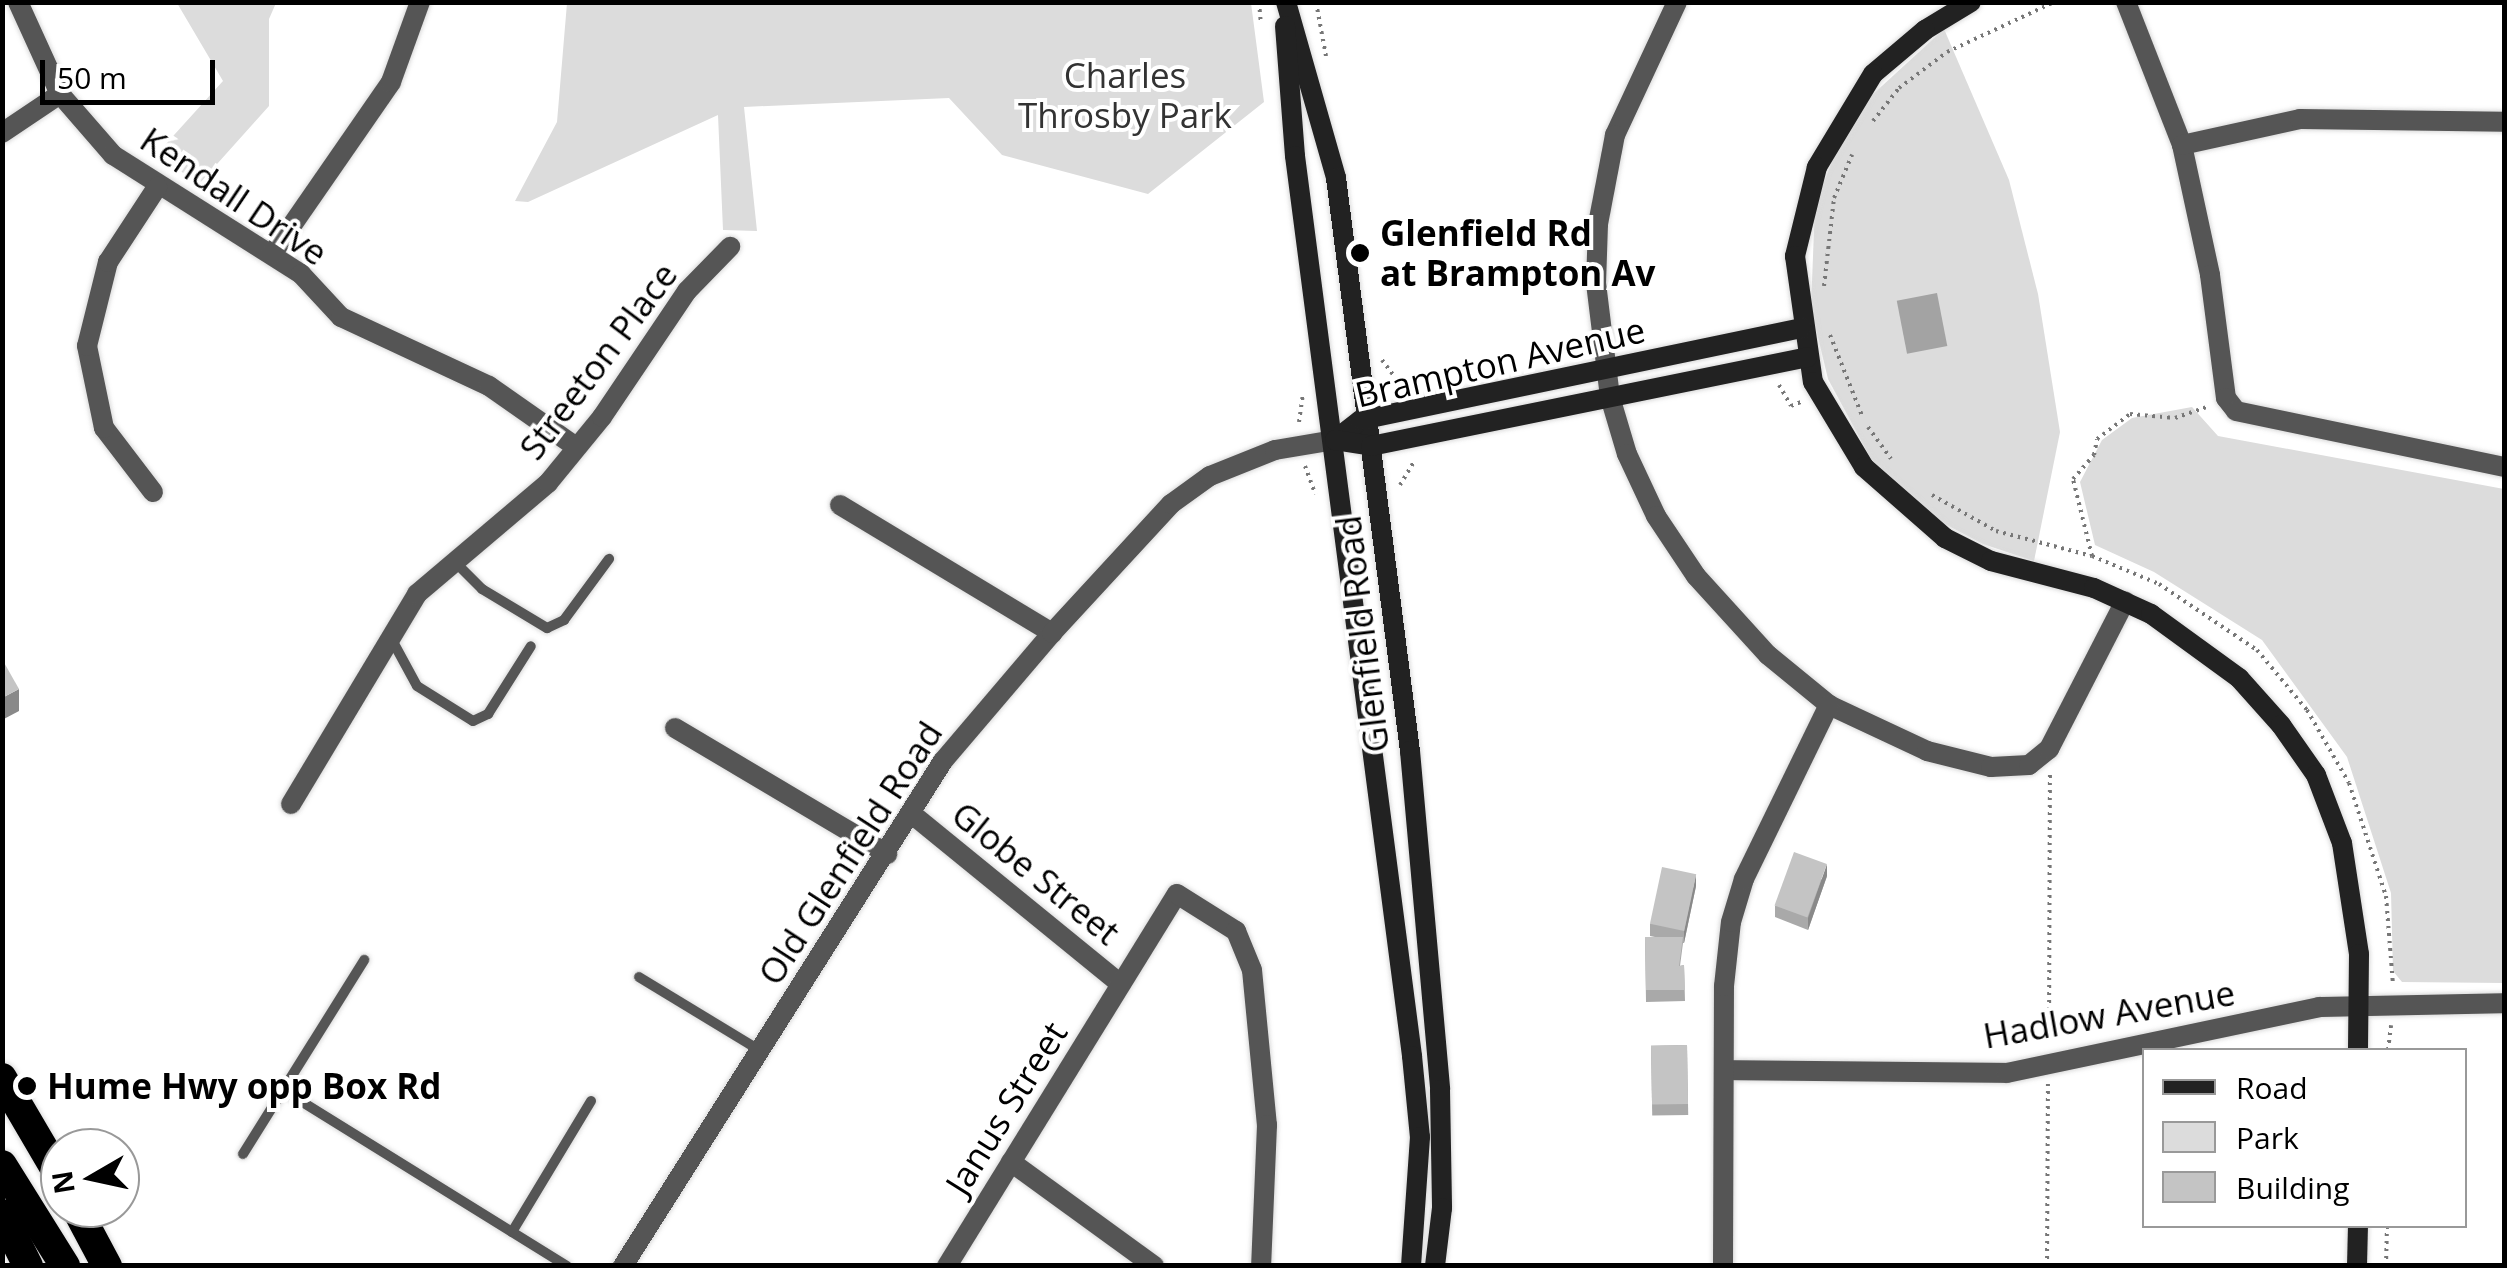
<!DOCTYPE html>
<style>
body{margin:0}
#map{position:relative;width:2507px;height:1268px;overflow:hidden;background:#fff;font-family:"Open Sans",sans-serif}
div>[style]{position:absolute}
.green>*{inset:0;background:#dcdcdc}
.water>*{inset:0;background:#a3a3a3;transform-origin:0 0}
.path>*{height:4px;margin-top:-2px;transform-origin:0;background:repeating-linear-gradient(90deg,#777 0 2.5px,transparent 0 7.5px)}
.roads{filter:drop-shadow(0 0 2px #dbdbdb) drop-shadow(0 0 2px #dbdbdb)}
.lane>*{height:10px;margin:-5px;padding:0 5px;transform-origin:5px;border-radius:5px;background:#555}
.street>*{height:20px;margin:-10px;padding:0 10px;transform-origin:10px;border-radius:10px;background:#555}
.secondary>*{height:20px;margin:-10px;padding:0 10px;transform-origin:10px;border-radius:10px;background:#222}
.highway>*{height:30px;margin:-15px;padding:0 15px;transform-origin:15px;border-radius:15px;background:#000}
.wall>*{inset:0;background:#a9a9a9;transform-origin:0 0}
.shaded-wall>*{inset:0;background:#898989}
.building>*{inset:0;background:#c4c4c4;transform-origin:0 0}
.dots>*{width:28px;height:28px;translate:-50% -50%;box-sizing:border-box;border:5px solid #fff;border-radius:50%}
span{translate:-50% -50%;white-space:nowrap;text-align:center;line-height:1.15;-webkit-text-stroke:8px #fff;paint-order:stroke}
.park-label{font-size:35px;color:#333}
.street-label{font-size:35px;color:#000}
.poi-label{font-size:35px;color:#000;font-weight:700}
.left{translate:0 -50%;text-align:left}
.frame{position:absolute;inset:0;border:5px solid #000;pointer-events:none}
.legend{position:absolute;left:2142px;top:1048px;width:325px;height:180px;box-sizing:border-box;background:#fff;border:2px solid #999;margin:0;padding:12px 18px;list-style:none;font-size:30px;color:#000}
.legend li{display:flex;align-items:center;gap:20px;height:50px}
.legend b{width:50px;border:2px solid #999}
.north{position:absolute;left:40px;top:1128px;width:100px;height:100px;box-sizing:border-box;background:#fff;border:2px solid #999;border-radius:50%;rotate:261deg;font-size:28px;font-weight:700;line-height:40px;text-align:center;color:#000}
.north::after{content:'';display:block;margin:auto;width:35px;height:45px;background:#000;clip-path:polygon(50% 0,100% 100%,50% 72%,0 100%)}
.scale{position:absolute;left:40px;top:60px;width:175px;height:45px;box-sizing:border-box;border:5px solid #000;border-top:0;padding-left:12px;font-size:30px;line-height:35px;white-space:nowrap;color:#000;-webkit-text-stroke:8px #fff;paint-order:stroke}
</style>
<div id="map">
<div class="green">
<div style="clip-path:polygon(177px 3px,276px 3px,269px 19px,269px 106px,200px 183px,155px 156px,223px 81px)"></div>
<div style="clip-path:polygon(567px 3px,1251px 3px,1264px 102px,1148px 194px,1002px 155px,949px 98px,744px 107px,757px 231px,723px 230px,718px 115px,528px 202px,515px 201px,557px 122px)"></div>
<div style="clip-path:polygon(1944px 29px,2009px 180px,2038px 294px,2060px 432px,2034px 561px,1983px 544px,1922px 512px,1871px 459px,1828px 379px,1811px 308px,1815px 204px,1840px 142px,1858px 108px)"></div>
<div style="clip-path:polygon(2192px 407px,2218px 436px,2504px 489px,2504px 983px,2402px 982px,2393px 971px,2391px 893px,2347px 757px,2262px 640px,2154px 572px,2095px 545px,2080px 482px,2102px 440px,2132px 418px)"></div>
</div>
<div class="water">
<div style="left:1937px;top:293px;width:54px;height:41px;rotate:79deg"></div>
</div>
<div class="path">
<div style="left:1259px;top:2px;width:22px;rotate:85deg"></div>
<div style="left:1316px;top:2px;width:55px;rotate:79.5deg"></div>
<div style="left:1873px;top:121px;width:42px;rotate:-51.8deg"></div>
<div style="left:1899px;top:88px;width:60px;rotate:-36.9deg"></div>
<div style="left:1947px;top:52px;width:118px;rotate:-25deg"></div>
<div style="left:1824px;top:286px;width:89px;rotate:-83.5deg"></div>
<div style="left:1834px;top:198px;width:47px;rotate:-67.3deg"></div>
<div style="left:1830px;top:335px;width:89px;rotate:68.3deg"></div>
<div style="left:1382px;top:360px;width:35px;rotate:53deg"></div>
<div style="left:1779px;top:385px;width:24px;rotate:60deg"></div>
<div style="left:1791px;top:406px;width:11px;rotate:-22deg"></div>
<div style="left:1299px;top:422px;width:29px;rotate:-82deg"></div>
<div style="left:1868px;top:427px;width:39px;rotate:54deg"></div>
<div style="left:1305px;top:466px;width:30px;rotate:70deg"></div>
<div style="left:1400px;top:485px;width:29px;rotate:-59deg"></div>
<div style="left:1932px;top:495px;width:73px;rotate:29.4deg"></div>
<div style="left:1996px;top:531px;width:99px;rotate:14.6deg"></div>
<div style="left:2092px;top:556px;width:73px;rotate:22.7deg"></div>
<div style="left:2159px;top:584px;width:118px;rotate:34deg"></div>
<div style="left:2257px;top:650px;width:78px;rotate:50.2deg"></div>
<div style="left:2307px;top:710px;width:84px;rotate:60.1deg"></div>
<div style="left:2349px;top:783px;width:119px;rotate:71.9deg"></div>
<div style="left:2386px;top:896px;width:89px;rotate:85.5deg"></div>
<div style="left:2092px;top:556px;width:79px;rotate:-103.9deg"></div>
<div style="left:2073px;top:479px;width:32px;rotate:-49deg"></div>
<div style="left:2094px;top:455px;width:16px;rotate:-79deg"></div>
<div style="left:2097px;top:439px;width:41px;rotate:-37.1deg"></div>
<div style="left:2130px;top:414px;width:45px;rotate:5.1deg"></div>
<div style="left:2175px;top:418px;width:34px;rotate:-19deg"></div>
<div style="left:2049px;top:1040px;width:266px;rotate:-89.8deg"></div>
<div style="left:2388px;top:1050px;width:25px;rotate:-83deg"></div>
<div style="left:2047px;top:1266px;width:182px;rotate:-89.7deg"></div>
<div style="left:2386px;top:1266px;width:40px;rotate:-88.6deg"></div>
</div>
<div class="roads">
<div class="lane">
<div style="left:454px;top:561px;width:40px;rotate:45deg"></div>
<div style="left:482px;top:589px;width:76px;rotate:31deg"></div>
<div style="left:547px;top:628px;width:19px;rotate:-25deg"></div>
<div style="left:564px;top:620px;width:76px;rotate:-53.6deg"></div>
<div style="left:392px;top:640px;width:52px;rotate:61.5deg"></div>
<div style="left:417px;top:686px;width:66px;rotate:32deg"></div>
<div style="left:473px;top:721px;width:17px;rotate:-25deg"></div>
<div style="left:488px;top:714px;width:80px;rotate:-57.7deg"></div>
<div style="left:639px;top:977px;width:140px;rotate:31.3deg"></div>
<div style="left:283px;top:1090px;width:334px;rotate:31.8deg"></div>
<div style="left:243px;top:1154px;width:229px;rotate:-58deg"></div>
<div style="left:512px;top:1232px;width:153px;rotate:-58.9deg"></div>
</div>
<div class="street">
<div style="left:18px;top:2px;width:101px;rotate:65.5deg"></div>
<div style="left:60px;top:94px;width:81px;rotate:49deg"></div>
<div style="left:113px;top:155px;width:222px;rotate:32.3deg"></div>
<div style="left:301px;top:274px;width:59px;rotate:47.1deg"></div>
<div style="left:341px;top:317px;width:163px;rotate:25deg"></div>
<div style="left:489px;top:386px;width:106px;rotate:35deg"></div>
<div style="left:1677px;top:2px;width:147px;rotate:115deg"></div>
<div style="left:1615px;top:135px;width:91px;rotate:100.8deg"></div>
<div style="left:1598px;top:224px;width:59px;rotate:91.9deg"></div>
<div style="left:1596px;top:283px;width:115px;rotate:83deg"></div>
<div style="left:1610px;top:397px;width:59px;rotate:73.4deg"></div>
<div style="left:1627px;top:454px;width:68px;rotate:64.9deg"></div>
<div style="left:1656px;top:516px;width:72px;rotate:56.3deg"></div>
<div style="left:1696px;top:576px;width:107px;rotate:47.7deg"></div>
<div style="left:1768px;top:655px;width:79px;rotate:39.3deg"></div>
<div style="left:1829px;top:705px;width:108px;rotate:25.1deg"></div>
<div style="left:1927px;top:751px;width:66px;rotate:14deg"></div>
<div style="left:1991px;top:767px;width:38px;rotate:-3deg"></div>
<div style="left:2029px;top:765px;width:26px;rotate:-39deg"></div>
<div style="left:2049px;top:749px;width:166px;rotate:-62.8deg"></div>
<div style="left:2126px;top:2px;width:154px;rotate:68.6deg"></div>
<div style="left:2182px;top:145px;width:133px;rotate:77.8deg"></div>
<div style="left:2210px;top:275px;width:124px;rotate:82.6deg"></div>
<div style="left:2226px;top:398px;width:16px;rotate:52deg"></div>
<div style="left:2236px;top:411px;width:274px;rotate:11.8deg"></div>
<div style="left:2px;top:133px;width:70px;rotate:-33.9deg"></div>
<div style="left:2182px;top:145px;width:121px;rotate:-12.4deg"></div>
<div style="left:2300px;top:119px;width:204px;rotate:0.8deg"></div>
<div style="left:272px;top:254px;width:209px;rotate:-55.3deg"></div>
<div style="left:391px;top:82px;width:85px;rotate:-70.1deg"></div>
<div style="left:153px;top:492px;width:81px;rotate:-127.4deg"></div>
<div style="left:104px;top:428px;width:84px;rotate:-101.7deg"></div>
<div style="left:87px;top:346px;width:87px;rotate:-76deg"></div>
<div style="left:108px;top:262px;width:90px;rotate:-56.8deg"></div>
<div style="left:840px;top:505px;width:248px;rotate:31.1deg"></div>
<div style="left:675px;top:728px;width:247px;rotate:30.7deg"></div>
<div style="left:291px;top:804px;width:245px;rotate:-59deg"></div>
<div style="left:417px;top:594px;width:172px;rotate:-40.3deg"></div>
<div style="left:548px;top:483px;width:85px;rotate:-50.7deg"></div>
<div style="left:602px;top:417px;width:152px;rotate:-56deg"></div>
<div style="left:687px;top:291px;width:62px;rotate:-45.7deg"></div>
<div style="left:912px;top:814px;width:267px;rotate:39.2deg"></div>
<div style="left:1724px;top:1070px;width:283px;rotate:0.6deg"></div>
<div style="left:2007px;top:1073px;width:319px;rotate:-11.9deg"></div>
<div style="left:2319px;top:1007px;width:185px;rotate:-1.2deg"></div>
<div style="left:1011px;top:1162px;width:177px;rotate:36deg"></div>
<div style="left:623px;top:1266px;width:598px;rotate:-57.64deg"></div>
<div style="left:943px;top:761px;width:168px;rotate:-49.6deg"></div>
<div style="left:1052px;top:633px;width:176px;rotate:-47.3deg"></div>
<div style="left:1171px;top:504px;width:48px;rotate:-35.7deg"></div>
<div style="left:1210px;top:476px;width:70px;rotate:-21.8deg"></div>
<div style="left:1275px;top:450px;width:61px;rotate:-9.5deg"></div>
<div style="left:947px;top:1266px;width:437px;rotate:-58.3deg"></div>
<div style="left:1177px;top:894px;width:70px;rotate:32.1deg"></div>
<div style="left:1236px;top:931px;width:42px;rotate:67.7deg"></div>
<div style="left:1252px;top:970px;width:156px;rotate:84.5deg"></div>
<div style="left:1267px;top:1125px;width:141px;rotate:92.4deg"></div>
<div style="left:1723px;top:1266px;width:280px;rotate:-89.8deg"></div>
<div style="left:1724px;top:986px;width:64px;rotate:-83.8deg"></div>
<div style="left:1731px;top:922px;width:45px;rotate:-73.2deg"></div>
<div style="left:1744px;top:879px;width:194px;rotate:-64deg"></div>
</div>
<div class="secondary">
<div style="left:1286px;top:2px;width:183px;rotate:74.1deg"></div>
<div style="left:1336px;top:178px;width:578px;rotate:82.64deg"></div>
<div style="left:1410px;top:751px;width:340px;rotate:84.9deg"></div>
<div style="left:1440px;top:1090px;width:118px;rotate:89deg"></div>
<div style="left:1442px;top:1208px;width:58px;rotate:96.9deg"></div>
<div style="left:1971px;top:2px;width:54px;rotate:148.7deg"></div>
<div style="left:1925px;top:30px;width:68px;rotate:139.8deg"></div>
<div style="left:1873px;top:74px;width:109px;rotate:121.1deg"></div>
<div style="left:1817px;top:167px;width:92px;rotate:103.9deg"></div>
<div style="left:1795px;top:256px;width:127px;rotate:81.9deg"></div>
<div style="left:1813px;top:382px;width:99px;rotate:59deg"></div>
<div style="left:1864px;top:467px;width:108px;rotate:41.2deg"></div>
<div style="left:1945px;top:538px;width:51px;rotate:26.6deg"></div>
<div style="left:1991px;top:561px;width:106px;rotate:14.7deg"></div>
<div style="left:2094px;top:588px;width:63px;rotate:24.5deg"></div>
<div style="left:2151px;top:614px;width:109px;rotate:36deg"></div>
<div style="left:2239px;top:678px;width:63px;rotate:48.2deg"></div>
<div style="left:2281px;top:725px;width:61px;rotate:55deg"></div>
<div style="left:2316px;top:775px;width:73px;rotate:69.1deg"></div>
<div style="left:2342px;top:843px;width:112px;rotate:81.3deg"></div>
<div style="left:2359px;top:954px;width:96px;rotate:90.6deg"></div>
<div style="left:1285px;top:26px;width:130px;rotate:85.6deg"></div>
<div style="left:1295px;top:156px;width:908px;rotate:82.59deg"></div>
<div style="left:1412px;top:1056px;width:81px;rotate:84.4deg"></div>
<div style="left:1420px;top:1137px;width:129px;rotate:94deg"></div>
<div style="left:1335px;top:440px;width:33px;rotate:-38deg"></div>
<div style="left:1361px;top:420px;width:450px;rotate:-11.8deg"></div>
<div style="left:1335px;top:440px;width:36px;rotate:9deg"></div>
<div style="left:1371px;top:446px;width:445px;rotate:-11.5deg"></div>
<div style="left:2357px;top:1266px;width:40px;rotate:-88.6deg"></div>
</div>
<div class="highway">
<div style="left:2px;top:1078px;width:115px;rotate:59.6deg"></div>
<div style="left:2px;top:1165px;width:119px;rotate:58deg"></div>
<div style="left:76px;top:1208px;width:66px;rotate:61.9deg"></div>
<div style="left:2px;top:1214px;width:58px;rotate:63.4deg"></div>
</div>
</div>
<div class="wall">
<div style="clip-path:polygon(1827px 876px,1808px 930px,1775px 917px,1775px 906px)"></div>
<div style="clip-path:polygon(1696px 886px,1684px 943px,1683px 943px,1680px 966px,1684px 965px,1685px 1001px,1646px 1002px,1645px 937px,1655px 937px,1650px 936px,1650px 924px)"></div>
<div style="left:1687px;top:1045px;width:70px;height:36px;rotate:89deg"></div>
</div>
<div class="shaded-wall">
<div style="clip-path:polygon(19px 689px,19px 711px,2px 720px,2px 698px)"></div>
<div style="clip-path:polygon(1827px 864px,1827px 876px,1808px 930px,1808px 918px)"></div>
<div style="clip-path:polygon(1696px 874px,1696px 886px,1684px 943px,1684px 931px)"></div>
</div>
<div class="building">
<div style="clip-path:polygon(2px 659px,19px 689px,2px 698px)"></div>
<div style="left:1794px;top:852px;width:35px;height:57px;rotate:20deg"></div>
<div style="left:1662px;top:867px;width:35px;height:58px;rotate:12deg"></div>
<div style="clip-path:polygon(1645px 937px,1683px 937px,1679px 966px,1684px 965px,1685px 990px,1646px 990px)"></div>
<div style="left:1687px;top:1045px;width:59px;height:36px;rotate:89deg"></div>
</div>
<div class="dots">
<div style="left:1360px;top:253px;background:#000"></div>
<div style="left:27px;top:1086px;background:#000"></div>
</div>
<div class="park-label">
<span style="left:1125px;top:95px">Charles<br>Throsby Park</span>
</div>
<div class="street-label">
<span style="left:234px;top:196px;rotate:34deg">Kendall Drive</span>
<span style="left:598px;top:361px;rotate:-53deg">Streeton Place</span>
<span style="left:1500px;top:362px;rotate:-13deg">Brampton Avenue</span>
<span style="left:1362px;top:634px;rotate:-97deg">Glenfield Road</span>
<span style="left:850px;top:853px;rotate:-57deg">Old Glenfield Road</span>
<span style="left:1036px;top:873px;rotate:39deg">Globe Street</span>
<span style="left:2109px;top:1014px;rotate:-10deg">Hadlow Avenue</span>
<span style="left:1006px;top:1108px;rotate:-58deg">Janus Street</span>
</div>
<div class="poi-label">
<span class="left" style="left:1380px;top:253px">Glenfield Rd<br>at Brampton Av</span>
<span class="left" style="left:47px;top:1086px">Hume Hwy opp Box Rd</span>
</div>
<div class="frame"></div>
<ul class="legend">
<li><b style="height:12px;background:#222"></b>Road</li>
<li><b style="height:28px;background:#dcdcdc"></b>Park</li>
<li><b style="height:28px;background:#c4c4c4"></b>Building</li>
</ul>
<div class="north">N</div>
<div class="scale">50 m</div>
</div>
